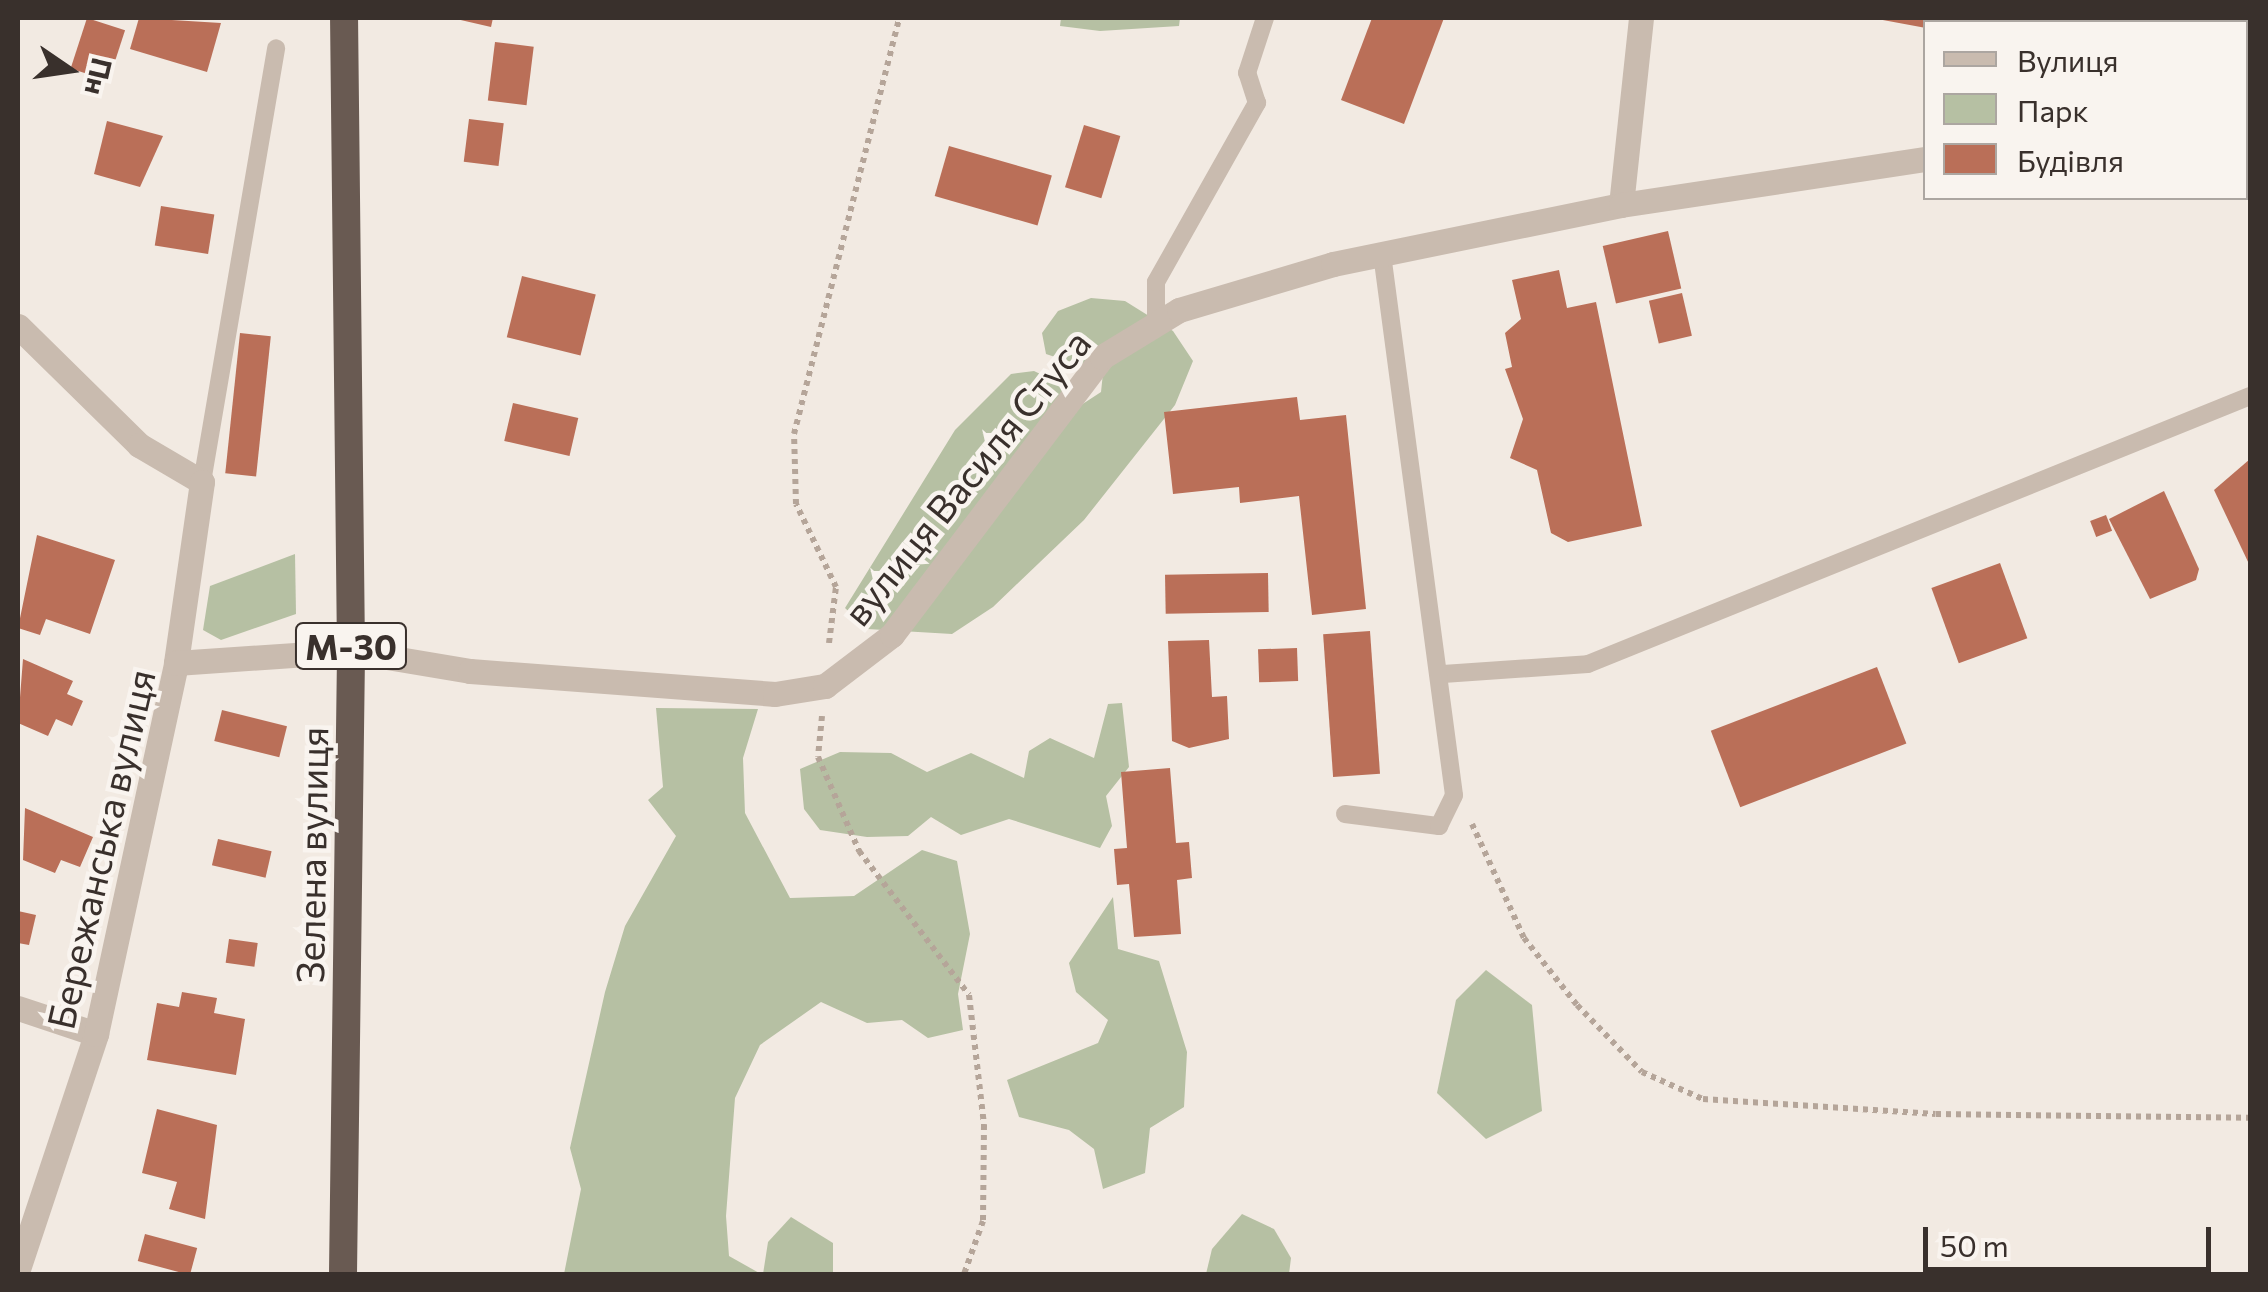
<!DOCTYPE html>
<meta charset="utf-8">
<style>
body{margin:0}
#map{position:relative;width:2268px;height:1292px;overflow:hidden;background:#f2eae2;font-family:Commissioner,sans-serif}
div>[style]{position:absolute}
.green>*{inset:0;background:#b6c0a3}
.building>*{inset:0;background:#ba6f58;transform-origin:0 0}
.path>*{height:6px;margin-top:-3px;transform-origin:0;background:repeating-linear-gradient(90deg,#b5a599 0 5px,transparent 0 10px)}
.service>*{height:18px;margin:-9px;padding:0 9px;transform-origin:9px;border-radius:9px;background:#c9bbaf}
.minor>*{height:25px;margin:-12.5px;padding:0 12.5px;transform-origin:12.5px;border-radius:12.5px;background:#c9bbaf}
.trunk>*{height:28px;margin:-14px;padding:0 14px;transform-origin:14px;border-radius:14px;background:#695a52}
span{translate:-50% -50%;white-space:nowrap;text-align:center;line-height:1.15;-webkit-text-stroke:9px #f9f4ef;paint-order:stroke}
.shield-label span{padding:2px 8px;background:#f9f4ef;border:2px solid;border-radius:8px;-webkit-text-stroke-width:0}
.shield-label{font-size:35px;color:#39302c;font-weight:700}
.street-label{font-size:38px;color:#39302c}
.frame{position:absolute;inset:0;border:20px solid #39302c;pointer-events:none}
.legend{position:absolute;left:1923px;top:20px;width:325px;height:180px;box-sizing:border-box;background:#f9f4ef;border:2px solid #aca6a1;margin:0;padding:12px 18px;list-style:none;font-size:30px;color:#39302c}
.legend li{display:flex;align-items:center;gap:20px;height:50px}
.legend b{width:50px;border:2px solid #aca6a1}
.north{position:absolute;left:20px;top:20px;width:100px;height:100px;-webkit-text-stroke:8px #f9f4ef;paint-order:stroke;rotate:103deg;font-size:28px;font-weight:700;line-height:40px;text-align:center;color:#39302c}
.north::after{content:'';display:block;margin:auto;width:35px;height:45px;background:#39302c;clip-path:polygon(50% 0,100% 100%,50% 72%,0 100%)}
.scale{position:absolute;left:1923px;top:1227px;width:288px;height:45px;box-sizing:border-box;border:5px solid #39302c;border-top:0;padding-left:12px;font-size:30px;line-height:35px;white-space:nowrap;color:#39302c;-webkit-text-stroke:8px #f9f4ef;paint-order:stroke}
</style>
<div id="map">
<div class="green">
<div style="clip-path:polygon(1061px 18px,1180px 18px,1179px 26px,1100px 31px,1060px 26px)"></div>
<div style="clip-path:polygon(1091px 298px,1125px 301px,1173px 331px,1193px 361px,1175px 405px,1084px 520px,993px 607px,952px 634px,867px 629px,845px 608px,955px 430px,1011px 374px,1034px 371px,1059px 383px,1075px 409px,1101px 392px,1103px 373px,1046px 354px,1042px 333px,1058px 311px)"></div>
<div style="clip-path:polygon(295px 554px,296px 614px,221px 640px,203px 630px,210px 586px)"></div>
<div style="clip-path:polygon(1122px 703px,1129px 767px,1106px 796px,1112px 826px,1100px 848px,1009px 819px,961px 835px,931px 817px,908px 836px,867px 837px,820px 830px,804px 809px,800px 769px,840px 752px,891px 753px,927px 772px,971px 753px,1024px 778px,1029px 751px,1050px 738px,1094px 758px,1108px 704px)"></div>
<div style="clip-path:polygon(656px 708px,758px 709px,743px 758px,745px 813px,790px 898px,854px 896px,922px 850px,957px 861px,970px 934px,958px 994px,963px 1030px,928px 1038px,902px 1020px,867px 1023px,821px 1002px,760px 1045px,735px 1098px,726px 1216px,729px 1256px,761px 1274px,564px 1274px,581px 1189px,570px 1148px,605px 992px,625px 926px,676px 836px,648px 800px,663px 787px)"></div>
<div style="clip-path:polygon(1113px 897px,1118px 949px,1159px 961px,1187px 1052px,1184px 1107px,1150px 1128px,1145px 1173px,1103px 1189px,1094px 1149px,1069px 1130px,1019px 1117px,1007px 1080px,1098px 1043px,1108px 1020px,1076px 992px,1069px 963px)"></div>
<div style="clip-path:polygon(1486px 970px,1532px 1005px,1542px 1111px,1486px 1139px,1437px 1093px,1456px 1000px)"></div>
<div style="clip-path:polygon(1242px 1214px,1274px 1229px,1291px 1258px,1289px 1274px,1206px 1274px,1212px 1249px)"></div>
<div style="clip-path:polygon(791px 1217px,833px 1243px,833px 1274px,763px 1274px,768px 1242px)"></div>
</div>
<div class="building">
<div style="left:87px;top:18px;width:40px;height:53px;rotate:18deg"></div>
<div style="clip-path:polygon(139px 18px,221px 23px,207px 72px,130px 49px)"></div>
<div style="clip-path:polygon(452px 18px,493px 18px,491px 27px)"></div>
<div style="clip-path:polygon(1372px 18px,1444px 18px,1404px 124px,1341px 100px)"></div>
<div style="clip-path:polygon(1872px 18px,1967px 18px,1926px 28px)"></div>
<div style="left:495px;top:42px;width:39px;height:59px;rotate:7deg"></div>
<div style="left:469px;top:119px;width:35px;height:43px;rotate:7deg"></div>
<div style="clip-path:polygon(107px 121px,163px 136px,140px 187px,94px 174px)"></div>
<div style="left:1084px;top:125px;width:38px;height:65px;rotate:17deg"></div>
<div style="left:949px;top:146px;width:107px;height:52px;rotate:16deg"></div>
<div style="left:161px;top:206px;width:54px;height:40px;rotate:9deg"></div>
<div style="left:1668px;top:231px;width:59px;height:67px;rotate:77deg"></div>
<div style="clip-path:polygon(1559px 270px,1567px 308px,1596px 302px,1642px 526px,1568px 542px,1551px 533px,1537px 470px,1510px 458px,1523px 419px,1505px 369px,1512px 367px,1505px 333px,1521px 319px,1512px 280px)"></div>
<div style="left:522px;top:276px;width:76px;height:63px;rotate:14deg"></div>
<div style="left:1682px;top:293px;width:44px;height:34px;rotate:77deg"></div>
<div style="left:240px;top:333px;width:31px;height:141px;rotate:6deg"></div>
<div style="clip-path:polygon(1297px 397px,1300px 420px,1346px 415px,1366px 609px,1312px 615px,1299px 496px,1240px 503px,1239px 487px,1173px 494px,1164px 412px)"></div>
<div style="left:513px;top:403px;width:67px;height:39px;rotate:13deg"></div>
<div style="clip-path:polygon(2250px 459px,2250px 566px,2214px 490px)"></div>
<div style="clip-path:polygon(2164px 491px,2199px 569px,2196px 580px,2150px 599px,2109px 519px)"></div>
<div style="left:2106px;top:515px;width:17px;height:17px;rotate:69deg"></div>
<div style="clip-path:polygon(37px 535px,115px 560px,90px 634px,46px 619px,40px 635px,18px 628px)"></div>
<div style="left:2000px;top:563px;width:80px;height:73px;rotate:70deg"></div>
<div style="left:1268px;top:573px;width:39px;height:103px;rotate:89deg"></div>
<div style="left:1370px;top:631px;width:143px;height:47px;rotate:86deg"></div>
<div style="clip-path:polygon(1209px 640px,1212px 697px,1227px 696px,1229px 739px,1189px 748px,1172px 741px,1168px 641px)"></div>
<div style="left:1297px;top:648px;width:33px;height:39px;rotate:88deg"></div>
<div style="clip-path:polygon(23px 659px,73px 681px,67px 694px,83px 701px,72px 726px,56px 719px,48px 736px,18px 723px)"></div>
<div style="left:1877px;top:667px;width:82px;height:178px;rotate:69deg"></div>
<div style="left:222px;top:710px;width:67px;height:32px;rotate:14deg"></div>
<div style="clip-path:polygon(1170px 768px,1176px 843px,1189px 842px,1192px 878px,1177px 880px,1181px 934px,1134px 937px,1129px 884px,1117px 885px,1114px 849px,1127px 848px,1121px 772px)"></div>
<div style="clip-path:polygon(25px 808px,93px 837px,80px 867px,61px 860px,55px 873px,23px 860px)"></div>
<div style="left:218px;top:839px;width:55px;height:27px;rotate:13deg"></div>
<div style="clip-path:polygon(18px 911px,36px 915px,29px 945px,18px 943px)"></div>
<div style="left:229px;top:939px;width:29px;height:24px;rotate:8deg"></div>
<div style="clip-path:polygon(182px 992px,217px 998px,214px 1013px,245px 1019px,236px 1075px,147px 1060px,157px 1003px,179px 1007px)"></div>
<div style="clip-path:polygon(157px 1109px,217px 1125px,205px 1219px,169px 1209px,177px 1182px,142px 1173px)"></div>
<div style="left:145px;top:1234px;width:54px;height:28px;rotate:15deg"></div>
</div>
<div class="path">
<div style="left:829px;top:643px;width:56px;rotate:-82.9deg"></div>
<div style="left:836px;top:587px;width:92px;rotate:-115.7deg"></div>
<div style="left:796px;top:504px;width:70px;rotate:-91.6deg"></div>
<div style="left:794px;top:434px;width:429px;rotate:-75.8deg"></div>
<div style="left:822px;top:716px;width:41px;rotate:95.6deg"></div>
<div style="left:818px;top:757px;width:103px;rotate:66.4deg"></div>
<div style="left:859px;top:851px;width:181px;rotate:52.6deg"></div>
<div style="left:969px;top:995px;width:131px;rotate:83.4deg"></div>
<div style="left:984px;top:1125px;width:96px;rotate:90.6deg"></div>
<div style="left:983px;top:1221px;width:56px;rotate:109.7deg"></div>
<div style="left:1472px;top:824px;width:125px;rotate:65.5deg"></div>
<div style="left:1524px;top:938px;width:85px;rotate:51.7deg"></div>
<div style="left:1577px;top:1005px;width:93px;rotate:45.9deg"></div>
<div style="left:1642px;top:1072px;width:67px;rotate:23.9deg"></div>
<div style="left:1703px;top:1099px;width:233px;rotate:3.7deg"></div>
<div style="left:1936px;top:1114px;width:314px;rotate:0.7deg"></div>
</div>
<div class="service">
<div style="left:1156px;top:324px;width:42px;rotate:-90deg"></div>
<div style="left:1156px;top:282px;width:206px;rotate:-60.6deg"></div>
<div style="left:1257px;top:103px;width:32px;rotate:-108deg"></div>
<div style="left:1247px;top:73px;width:58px;rotate:-71.9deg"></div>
<div style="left:202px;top:482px;width:440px;rotate:-80.3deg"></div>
<div style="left:1443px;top:674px;width:145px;rotate:-3.9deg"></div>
<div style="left:1588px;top:664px;width:714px;rotate:-22.04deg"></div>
<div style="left:1345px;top:814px;width:95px;rotate:7.3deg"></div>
<div style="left:1439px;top:826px;width:34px;rotate:-64deg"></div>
<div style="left:1454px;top:795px;width:546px;rotate:-97.58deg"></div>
</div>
<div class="minor">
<div style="left:2246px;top:109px;width:4px;rotate:-14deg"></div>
<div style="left:1621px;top:205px;width:188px;rotate:-83.9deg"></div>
<div style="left:18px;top:326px;width:170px;rotate:44.5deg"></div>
<div style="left:139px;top:445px;width:73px;rotate:30.4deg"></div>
<div style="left:202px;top:482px;width:183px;rotate:98.2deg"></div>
<div style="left:18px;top:1008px;width:82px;rotate:18.4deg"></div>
<div style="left:18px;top:1269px;width:248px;rotate:-71.6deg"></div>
<div style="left:96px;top:1034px;width:380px;rotate:-77.8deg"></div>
<div style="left:176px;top:663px;width:175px;rotate:-3.9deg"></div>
<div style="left:351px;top:651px;width:121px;rotate:9.5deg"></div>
<div style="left:470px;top:671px;width:306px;rotate:4.3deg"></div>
<div style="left:775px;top:694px;width:51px;rotate:-9.1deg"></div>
<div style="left:825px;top:686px;width:84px;rotate:-37.3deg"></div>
<div style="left:892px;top:635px;width:348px;rotate:-52.9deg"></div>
<div style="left:1102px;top:357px;width:90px;rotate:-31.4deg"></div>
<div style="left:1179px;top:310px;width:161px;rotate:-16.6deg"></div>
<div style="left:1333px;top:264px;width:294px;rotate:-11.6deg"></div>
<div style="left:1621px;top:205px;width:308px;rotate:-8.6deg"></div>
</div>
<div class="trunk">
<div style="left:343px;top:1274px;width:623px;rotate:-89.26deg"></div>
<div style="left:351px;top:651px;width:633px;rotate:-90.63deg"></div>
</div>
<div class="shield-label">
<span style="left:351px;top:646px">М-30</span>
</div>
<div class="street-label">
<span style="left:966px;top:477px;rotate:-51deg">вулиця Василя Стуса</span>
<span style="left:100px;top:849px;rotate:-77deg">Бережанська вулиця</span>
<span style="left:311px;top:855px;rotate:-89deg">Зелена вулиця</span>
</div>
<div class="frame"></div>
<ul class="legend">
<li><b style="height:12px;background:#c9bbaf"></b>Вулиця</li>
<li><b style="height:28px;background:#b6c0a3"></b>Парк</li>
<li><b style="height:28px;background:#ba6f58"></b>Будівля</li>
</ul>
<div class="north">Пн</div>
<div class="scale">50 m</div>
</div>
